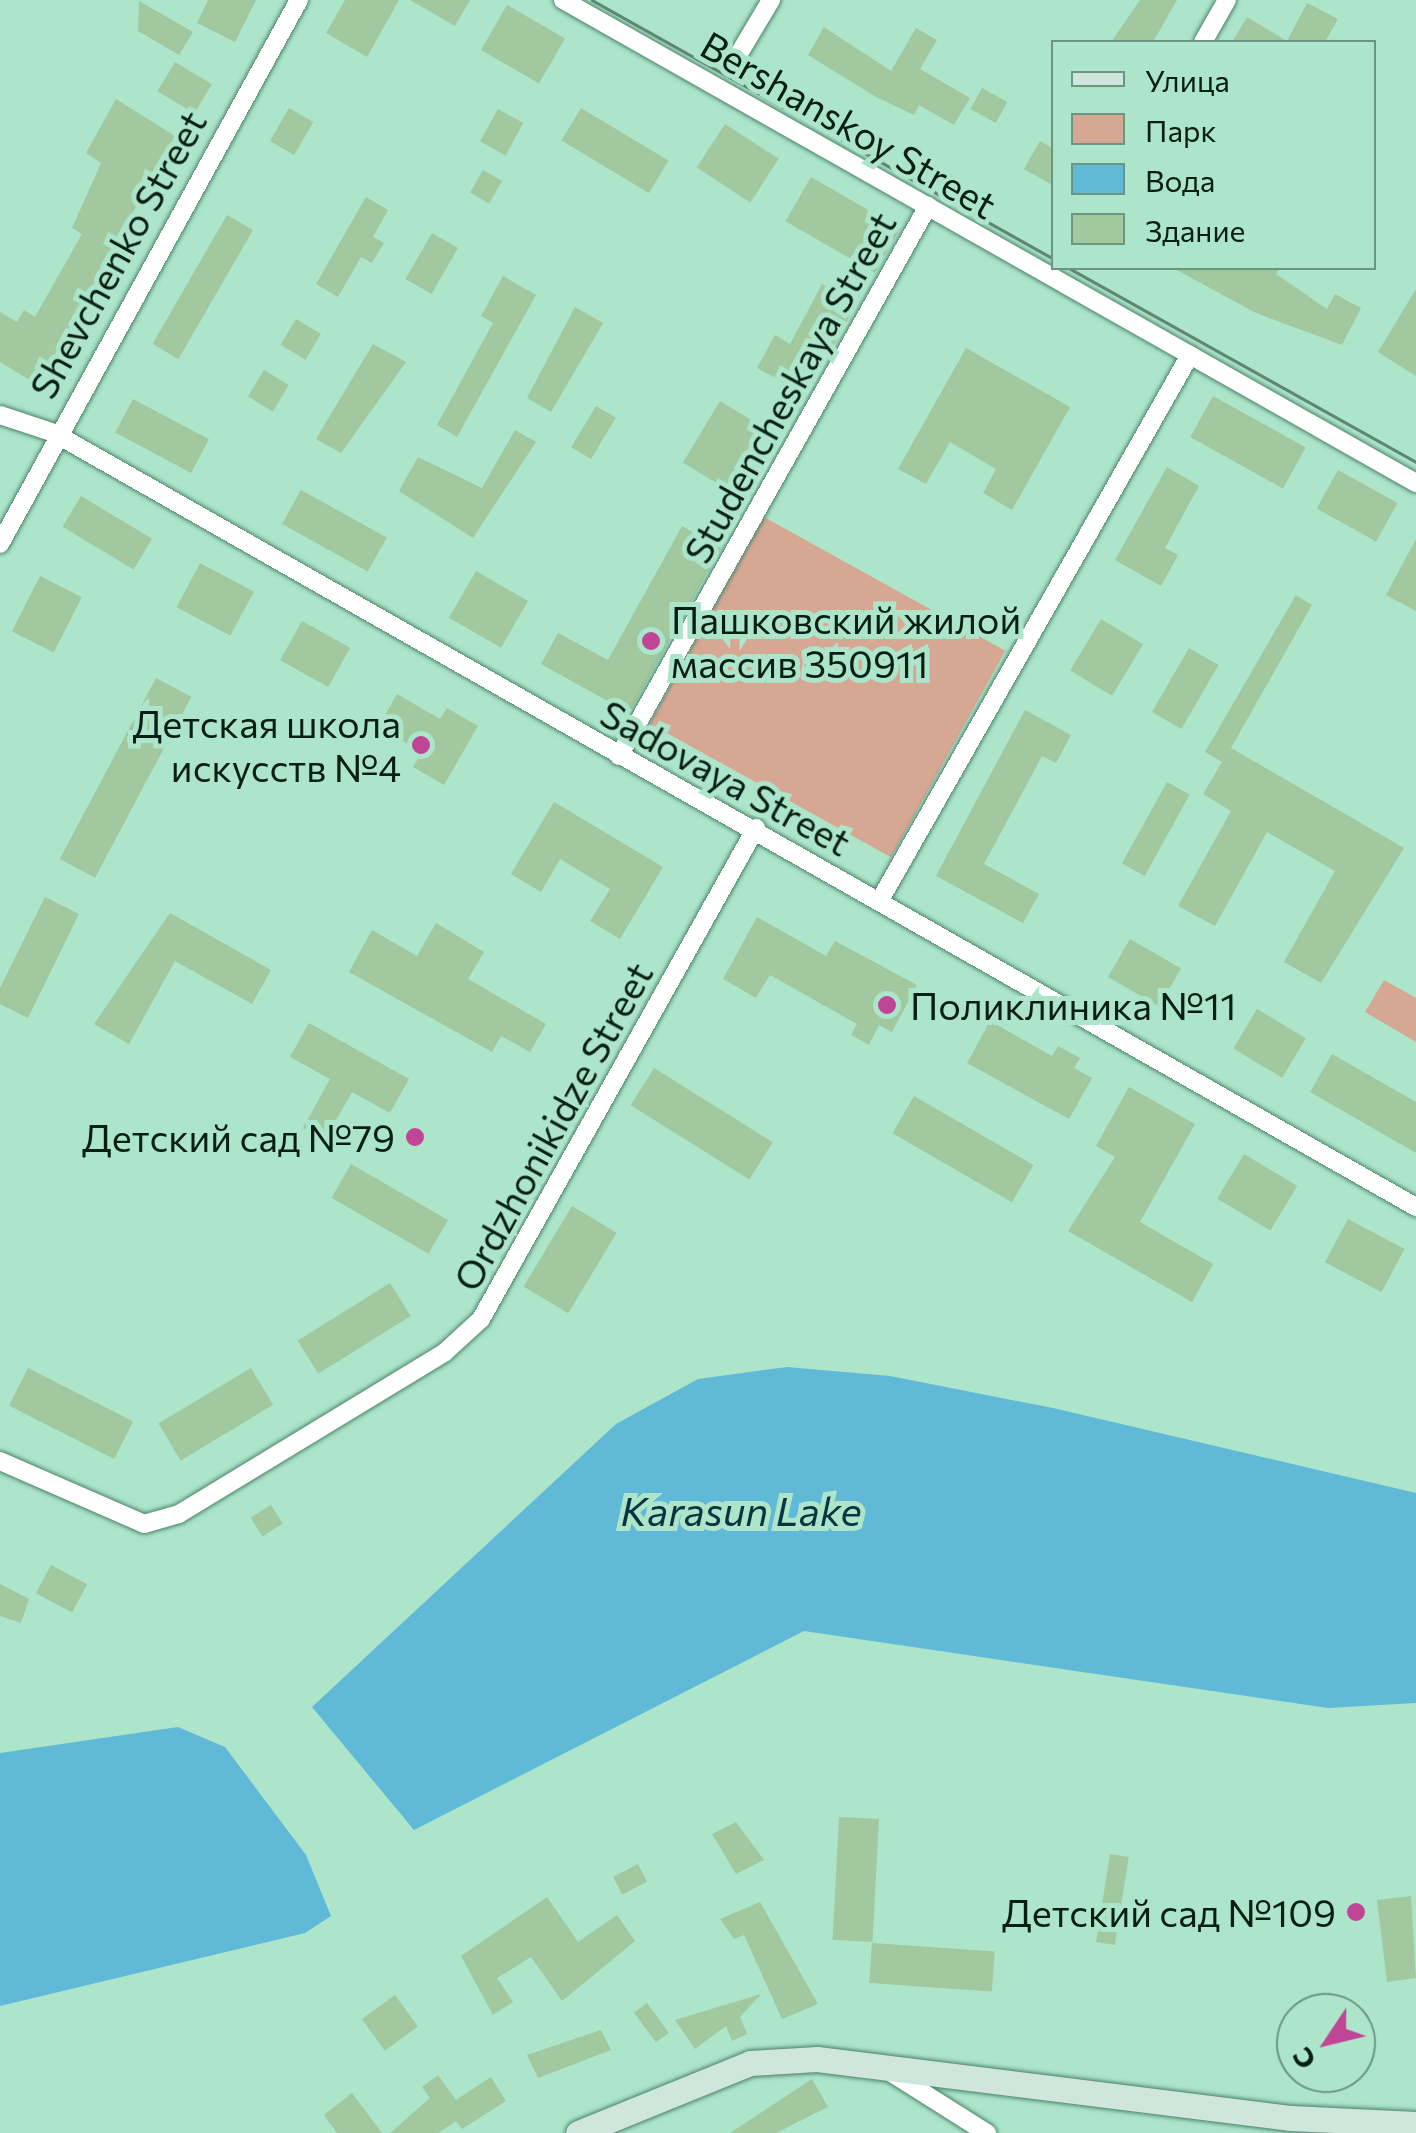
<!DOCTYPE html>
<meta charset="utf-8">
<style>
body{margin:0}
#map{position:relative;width:1416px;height:2133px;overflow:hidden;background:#ace5ca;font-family:Commissioner,sans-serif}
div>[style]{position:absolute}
.green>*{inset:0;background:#d6a894;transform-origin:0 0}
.water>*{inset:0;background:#61b9d8}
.building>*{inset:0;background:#a1c89f;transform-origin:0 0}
.roads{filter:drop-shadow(0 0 2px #4b8269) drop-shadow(0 0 2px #4b8269)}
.street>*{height:18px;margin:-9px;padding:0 9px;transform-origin:9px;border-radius:9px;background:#fff}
.secondary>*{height:25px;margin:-12.5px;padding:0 12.5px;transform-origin:12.5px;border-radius:12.5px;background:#cee6dc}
.tram>*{height:2.5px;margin:-1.25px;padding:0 1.25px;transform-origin:1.25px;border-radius:1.25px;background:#5d8673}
.dots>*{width:28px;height:28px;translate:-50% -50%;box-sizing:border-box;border:5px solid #ace5ca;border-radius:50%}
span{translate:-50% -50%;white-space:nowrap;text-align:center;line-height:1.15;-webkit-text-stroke:10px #ace5ca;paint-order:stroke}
.street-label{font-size:38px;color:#081f15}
.poi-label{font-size:38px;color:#081f15}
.left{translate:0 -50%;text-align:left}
.right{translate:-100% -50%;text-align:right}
.water-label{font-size:40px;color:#093340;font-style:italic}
.legend{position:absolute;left:1051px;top:40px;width:325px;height:230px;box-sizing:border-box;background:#ace5ca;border:2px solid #6a9682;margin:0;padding:12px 18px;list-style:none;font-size:30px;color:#081f15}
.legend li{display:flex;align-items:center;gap:20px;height:50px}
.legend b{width:50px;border:2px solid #6a9682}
.north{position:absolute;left:1276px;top:1993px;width:100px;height:100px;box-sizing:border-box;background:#ace5ca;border:2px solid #6a9682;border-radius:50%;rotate:235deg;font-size:28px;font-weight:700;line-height:40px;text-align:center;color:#081f15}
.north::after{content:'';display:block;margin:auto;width:35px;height:45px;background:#c14596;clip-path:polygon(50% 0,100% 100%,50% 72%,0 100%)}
</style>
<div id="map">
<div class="green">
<div style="left:764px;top:517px;width:276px;height:236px;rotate:29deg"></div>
<div style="clip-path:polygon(1384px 980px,1416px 998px,1416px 1042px,1365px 1012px)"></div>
</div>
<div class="water">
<div style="clip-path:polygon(787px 1367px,890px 1376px,1053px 1408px,1416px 1493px,1416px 1703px,1328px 1708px,804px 1631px,414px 1830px,312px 1707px,616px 1424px,698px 1379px)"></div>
<div style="clip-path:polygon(178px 1727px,225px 1747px,306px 1855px,331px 1916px,305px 1933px,0 2006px,0 1753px)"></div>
</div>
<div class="building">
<div style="clip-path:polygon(208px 0,256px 0,235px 42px,197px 23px)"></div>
<div style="clip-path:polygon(345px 0,399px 0,367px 57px,326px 33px)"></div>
<div style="clip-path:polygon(410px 0,470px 0,455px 26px)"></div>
<div style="clip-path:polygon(1140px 0,1177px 0,1153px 42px,1111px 42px)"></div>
<div style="clip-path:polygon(139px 1px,193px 32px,179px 55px,138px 31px)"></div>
<div style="clip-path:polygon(1307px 3px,1338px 19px,1325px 42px,1232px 42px,1247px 17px,1287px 41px)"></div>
<div style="left:507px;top:5px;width:67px;height:52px;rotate:30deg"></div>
<div style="clip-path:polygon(824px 27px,891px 71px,916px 28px,937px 40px,920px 69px,970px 98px,954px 125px,919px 105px,914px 115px,876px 97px,808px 55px)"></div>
<div style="left:175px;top:62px;width:43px;height:34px;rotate:31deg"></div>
<div style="left:982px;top:88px;width:29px;height:24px;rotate:29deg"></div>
<div style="clip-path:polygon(116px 99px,175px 136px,38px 385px,0 362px,0 312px,17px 322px,24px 310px,35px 317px,82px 234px,72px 228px,101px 163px,86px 153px)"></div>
<div style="left:289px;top:108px;width:28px;height:38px;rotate:30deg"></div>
<div style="left:581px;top:108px;width:102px;height:38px;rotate:31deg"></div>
<div style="left:498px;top:109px;width:29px;height:37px;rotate:29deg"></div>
<div style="left:725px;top:124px;width:64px;height:52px;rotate:33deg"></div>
<div style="clip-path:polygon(1040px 141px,1054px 149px,1054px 186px,1024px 169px)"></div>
<div style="left:483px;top:170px;width:22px;height:26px;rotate:30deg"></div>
<div style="left:811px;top:177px;width:103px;height:51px;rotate:30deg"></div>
<div style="clip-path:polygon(366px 197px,388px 210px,373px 237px,384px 243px,372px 263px,361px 257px,338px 297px,316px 284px)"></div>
<div style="left:227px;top:215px;width:30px;height:149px;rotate:30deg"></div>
<div style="left:432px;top:233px;width:30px;height:53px;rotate:30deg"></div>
<div style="clip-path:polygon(1173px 268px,1280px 268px,1276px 274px,1327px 309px,1335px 294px,1361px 308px,1342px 345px,1256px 313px)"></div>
<div style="clip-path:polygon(503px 276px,536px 295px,457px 437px,437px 425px,493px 323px,481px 316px)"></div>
<div style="clip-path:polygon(822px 284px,857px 302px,807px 395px,757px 368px,775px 335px,790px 344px)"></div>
<div style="clip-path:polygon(1416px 289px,1416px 376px,1378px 352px)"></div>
<div style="clip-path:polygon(575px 307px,603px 323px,551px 412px,527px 398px)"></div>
<div style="left:296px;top:319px;width:29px;height:30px;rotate:31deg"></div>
<div style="clip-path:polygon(373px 344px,406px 362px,341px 453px,316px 439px)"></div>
<div style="clip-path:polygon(966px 348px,1070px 407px,1012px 510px,983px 493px,996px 469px,950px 442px,926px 484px,898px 469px)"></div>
<div style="left:264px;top:370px;width:29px;height:31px;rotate:31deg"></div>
<div style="left:1213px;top:396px;width:106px;height:47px;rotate:29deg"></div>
<div style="left:133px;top:399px;width:86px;height:38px;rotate:28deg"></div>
<div style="left:720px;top:401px;width:49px;height:72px;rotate:31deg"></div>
<div style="left:596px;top:406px;width:23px;height:48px;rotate:31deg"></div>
<div style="clip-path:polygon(515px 430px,536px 442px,473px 538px,399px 491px,418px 457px,482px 488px)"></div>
<div style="clip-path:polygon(1167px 467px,1199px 486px,1165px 548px,1178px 555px,1161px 586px,1115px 560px)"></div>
<div style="left:1338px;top:470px;width:68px;height:44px;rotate:29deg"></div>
<div style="left:301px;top:490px;width:98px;height:39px;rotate:29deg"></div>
<div style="left:81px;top:496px;width:83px;height:36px;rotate:31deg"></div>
<div style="clip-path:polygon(682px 526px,721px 548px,629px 713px,541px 664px,558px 633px,608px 660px)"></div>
<div style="clip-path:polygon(1416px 539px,1416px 611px,1386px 595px)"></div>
<div style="left:200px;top:563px;width:61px;height:50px;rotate:28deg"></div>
<div style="left:476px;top:571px;width:60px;height:54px;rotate:30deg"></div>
<div style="left:40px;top:576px;width:47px;height:62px;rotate:27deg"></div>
<div style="clip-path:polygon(1296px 595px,1312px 605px,1231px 748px,1404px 848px,1321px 983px,1284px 962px,1335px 871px,1267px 832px,1215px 926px,1178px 906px,1231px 811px,1203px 794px,1222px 762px,1205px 752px)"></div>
<div style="left:1101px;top:619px;width:49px;height:60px;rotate:31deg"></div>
<div style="left:302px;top:621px;width:55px;height:45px;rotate:29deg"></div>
<div style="left:1189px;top:648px;width:34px;height:74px;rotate:30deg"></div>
<div style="left:156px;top:678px;width:40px;height:205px;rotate:28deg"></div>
<div style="clip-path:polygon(397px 694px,440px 719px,447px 708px,478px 726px,444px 785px,413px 767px,422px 752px,378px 727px)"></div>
<div style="clip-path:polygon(1025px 710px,1071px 735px,1056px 763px,1042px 756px,984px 864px,1039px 894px,1023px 923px,936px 876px)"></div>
<div style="left:1167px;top:782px;width:26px;height:93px;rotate:29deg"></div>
<div style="clip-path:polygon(554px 802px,663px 867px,620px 939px,590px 921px,610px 889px,560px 859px,541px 892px,511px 874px)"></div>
<div style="clip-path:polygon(45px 897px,79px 914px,28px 1018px,0 1004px,0 988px)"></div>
<div style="clip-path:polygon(170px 913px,271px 970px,252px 1004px,175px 961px,129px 1044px,94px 1024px)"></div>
<div style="clip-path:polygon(757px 917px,826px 956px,835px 941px,917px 985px,892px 1032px,879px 1025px,869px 1045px,851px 1035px,857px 1024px,770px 975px,756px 998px,723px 979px)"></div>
<div style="clip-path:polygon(436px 923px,484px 952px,468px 979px,546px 1024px,530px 1052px,501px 1036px,492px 1052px,349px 972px,372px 930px,417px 956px)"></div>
<div style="left:1130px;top:939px;width:59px;height:44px;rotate:30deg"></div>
<div style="left:1257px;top:1009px;width:57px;height:46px;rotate:31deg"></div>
<div style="clip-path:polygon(990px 1021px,1052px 1056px,1058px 1046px,1080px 1058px,1074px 1068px,1092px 1078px,1069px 1119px,967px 1063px)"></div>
<div style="clip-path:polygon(309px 1023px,409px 1079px,390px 1113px,352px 1092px,325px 1140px,303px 1128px,330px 1079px,290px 1057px)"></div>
<div style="clip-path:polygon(1332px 1054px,1416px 1102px,1416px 1153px,1310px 1092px)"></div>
<div style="left:654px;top:1068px;width:140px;height:44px;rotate:32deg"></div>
<div style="clip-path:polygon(1129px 1087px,1195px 1124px,1140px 1222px,1213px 1264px,1192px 1302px,1068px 1231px,1115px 1157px,1096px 1146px)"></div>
<div style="left:914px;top:1096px;width:138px;height:43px;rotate:30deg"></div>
<div style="left:1244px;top:1154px;width:62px;height:52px;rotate:31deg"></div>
<div style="left:351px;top:1164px;width:112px;height:39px;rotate:30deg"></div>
<div style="left:572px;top:1206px;width:52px;height:94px;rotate:31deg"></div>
<div style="left:1348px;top:1219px;width:64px;height:49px;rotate:28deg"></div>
<div style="left:390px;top:1283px;width:39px;height:109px;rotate:58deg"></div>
<div style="left:28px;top:1368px;width:118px;height:42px;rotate:27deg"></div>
<div style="left:251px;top:1368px;width:43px;height:108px;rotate:59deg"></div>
<div style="left:271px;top:1505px;width:22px;height:24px;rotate:58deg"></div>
<div style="left:51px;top:1565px;width:41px;height:32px;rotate:28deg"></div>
<div style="clip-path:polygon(0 1584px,29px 1599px,21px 1623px,0 1616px)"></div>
<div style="left:839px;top:1817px;width:40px;height:123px;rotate:3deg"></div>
<div style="clip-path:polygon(736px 1822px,764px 1860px,736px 1874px,712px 1834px)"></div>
<div style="left:1110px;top:1854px;width:19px;height:89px;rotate:9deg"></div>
<div style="left:638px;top:1864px;width:20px;height:28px;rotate:63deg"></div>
<div style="clip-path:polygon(1411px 1896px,1416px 1978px,1387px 1982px,1377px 1900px)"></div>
<div style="clip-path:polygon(547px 1897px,578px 1942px,617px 1915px,635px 1941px,562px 2001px,531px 1957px,497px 1978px,513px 2002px,493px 2015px,461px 1956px)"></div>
<div style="clip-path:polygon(760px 1902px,818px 2004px,782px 2019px,744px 1935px,734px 1939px,720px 1919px)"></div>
<div style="left:872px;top:1943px;width:123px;height:40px;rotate:4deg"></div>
<div style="clip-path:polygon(761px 1994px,740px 2017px,747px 2034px,732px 2041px,726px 2026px,695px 2049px,675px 2020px)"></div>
<div style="left:395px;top:1995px;width:39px;height:41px;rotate:54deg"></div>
<div style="left:647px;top:2003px;width:37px;height:16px;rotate:54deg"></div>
<div style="clip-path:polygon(601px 2030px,611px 2050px,538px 2078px,527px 2055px)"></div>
<div style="clip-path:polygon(438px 2075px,456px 2100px,491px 2077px,506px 2101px,462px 2129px,456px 2121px,438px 2133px,390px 2133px,430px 2098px,422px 2087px)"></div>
<div style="clip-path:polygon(812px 2079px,828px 2107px,776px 2133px,730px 2133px)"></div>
<div style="clip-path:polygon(352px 2093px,382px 2133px,337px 2133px,324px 2115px)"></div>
</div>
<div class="roads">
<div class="street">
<div style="left:563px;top:0;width:980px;rotate:29.52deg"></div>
<div style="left:1203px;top:42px;width:48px;rotate:-60.3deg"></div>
<div style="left:740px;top:52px;width:61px;rotate:-59.2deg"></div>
<div style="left:0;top:415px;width:57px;rotate:18.4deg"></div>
<div style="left:54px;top:433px;width:1567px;rotate:29.61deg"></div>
<div style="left:0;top:544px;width:621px;rotate:-61.21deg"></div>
<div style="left:619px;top:756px;width:631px;rotate:-60.67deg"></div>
<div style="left:880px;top:900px;width:627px;rotate:-60.37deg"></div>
<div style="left:0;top:1461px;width:157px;rotate:23.6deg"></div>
<div style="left:144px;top:1524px;width:36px;rotate:-16deg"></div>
<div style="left:179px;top:1514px;width:311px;rotate:-31.3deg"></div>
<div style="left:445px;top:1352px;width:49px;rotate:-42.5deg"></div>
<div style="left:481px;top:1319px;width:563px;rotate:-60.75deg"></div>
<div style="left:890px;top:2072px;width:115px;rotate:32.2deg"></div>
</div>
<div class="secondary">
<div style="left:578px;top:2133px;width:186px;rotate:-22.1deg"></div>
<div style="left:750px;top:2063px;width:67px;rotate:-3.4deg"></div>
<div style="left:817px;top:2059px;width:478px;rotate:7.1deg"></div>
<div style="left:1291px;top:2118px;width:125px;rotate:2.7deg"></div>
</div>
</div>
<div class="tram">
<div style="left:592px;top:0;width:530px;rotate:29.28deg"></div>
<div style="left:1069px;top:268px;width:398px;rotate:29.2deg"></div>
</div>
<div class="dots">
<div style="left:651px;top:641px;background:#c14596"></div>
<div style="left:421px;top:745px;background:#c14596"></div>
<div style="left:887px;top:1005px;background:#c14596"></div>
<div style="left:415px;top:1137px;background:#c14596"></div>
<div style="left:1356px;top:1912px;background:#c14596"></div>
</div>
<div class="street-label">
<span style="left:849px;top:124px;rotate:30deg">Bershanskoy Street</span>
<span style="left:117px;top:254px;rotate:-61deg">Shevchenko Street</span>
<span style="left:789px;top:387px;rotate:-61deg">Studencheskaya Street</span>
<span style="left:726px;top:777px;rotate:29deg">Sadovaya Street</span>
<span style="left:552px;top:1126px;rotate:-61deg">Ordzhonikidze Street</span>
</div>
<div class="poi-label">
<span class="left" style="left:671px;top:641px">Пашковский жилой<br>массив 350911</span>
<span class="right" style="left:401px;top:745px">Детская школа<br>искусств №4</span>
<span class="left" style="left:910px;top:1005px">Поликлиника №11</span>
<span class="right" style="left:395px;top:1137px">Детский сад №79</span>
<span class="right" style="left:1336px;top:1912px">Детский сад №109</span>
</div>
<div class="water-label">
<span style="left:741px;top:1510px">Karasun Lake</span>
</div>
<ul class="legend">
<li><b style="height:12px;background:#cee6dc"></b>Улица</li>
<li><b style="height:28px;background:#d6a894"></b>Парк</li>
<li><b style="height:28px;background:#61b9d8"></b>Вода</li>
<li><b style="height:28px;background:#a1c89f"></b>Здание</li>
</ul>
<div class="north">С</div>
</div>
